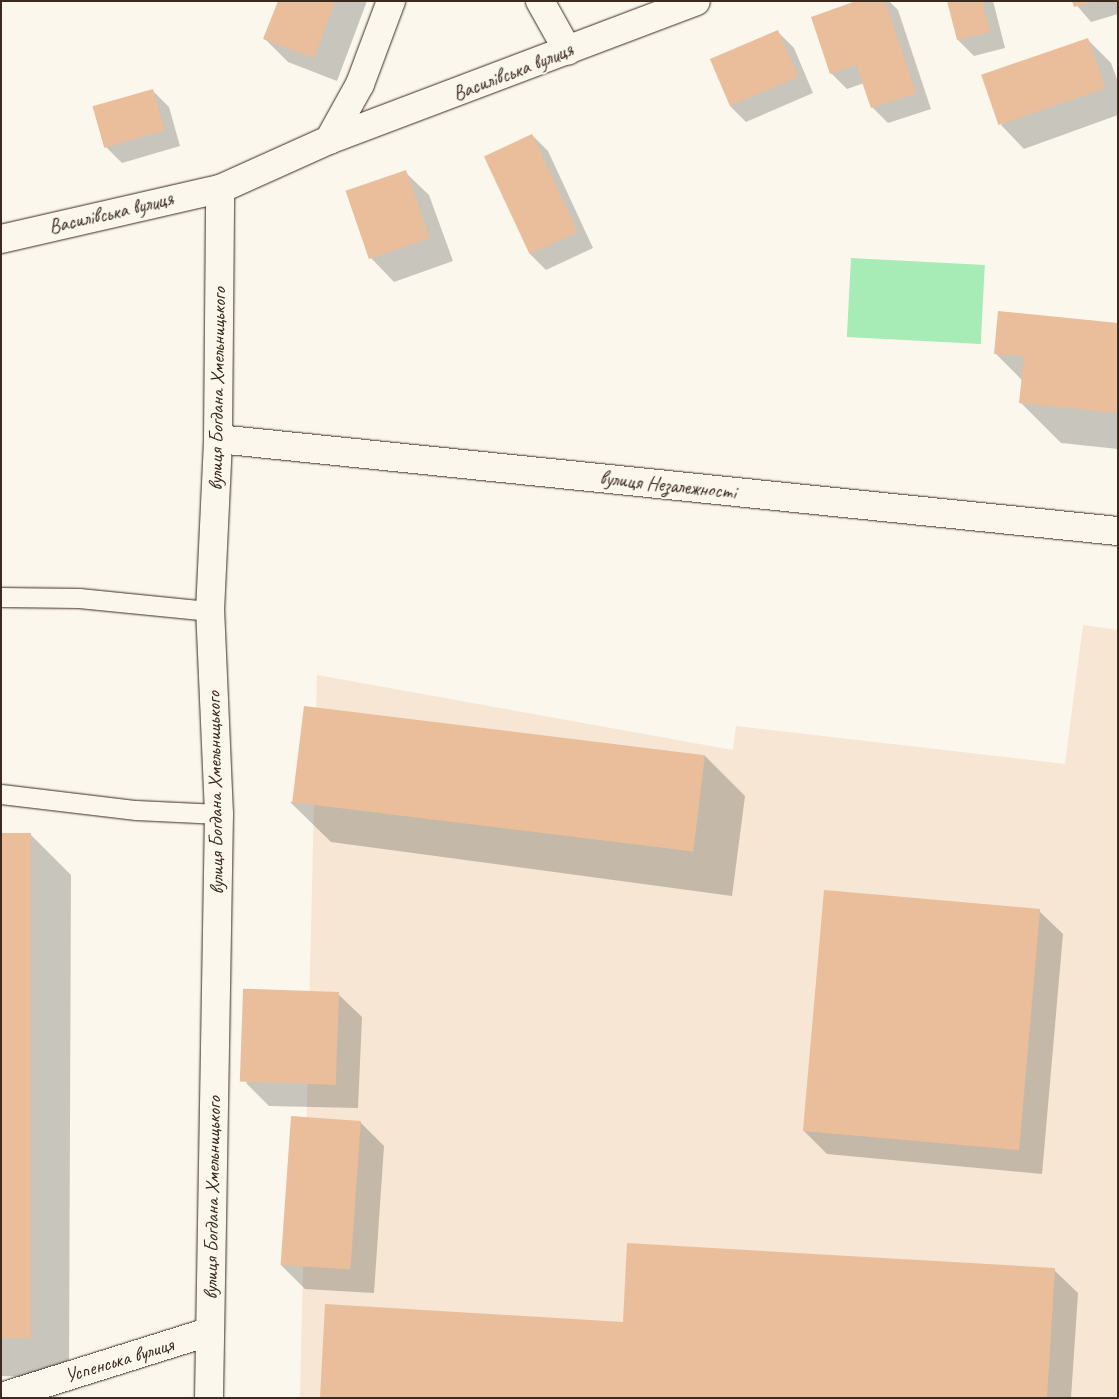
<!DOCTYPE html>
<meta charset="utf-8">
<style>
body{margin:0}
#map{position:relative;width:1119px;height:1399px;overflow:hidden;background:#fbf7ec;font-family:Caveat,sans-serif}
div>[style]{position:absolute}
.built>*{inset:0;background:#f6e6d3}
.green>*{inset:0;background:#a7ebb6;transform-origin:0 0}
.shadow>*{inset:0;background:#0003}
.building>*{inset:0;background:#eabe9a;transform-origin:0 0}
.roads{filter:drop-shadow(0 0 1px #3b2a1e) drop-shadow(0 0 1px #3b2a1e)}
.service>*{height:19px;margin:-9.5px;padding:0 9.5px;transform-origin:9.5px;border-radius:9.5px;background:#fbf7ec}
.minor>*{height:28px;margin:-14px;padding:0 14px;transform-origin:14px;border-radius:14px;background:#fbf7ec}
.tertiary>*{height:28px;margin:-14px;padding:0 14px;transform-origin:14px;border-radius:14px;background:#fbf7ec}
.secondary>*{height:28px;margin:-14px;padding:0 14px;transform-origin:14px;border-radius:14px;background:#fbf7ec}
span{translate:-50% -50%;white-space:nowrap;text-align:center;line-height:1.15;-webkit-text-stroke:4px #fbf7ec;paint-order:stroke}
.street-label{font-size:20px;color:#3b2a1e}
.frame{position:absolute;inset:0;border:2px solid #3b2a1e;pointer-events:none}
</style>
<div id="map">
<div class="built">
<div style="clip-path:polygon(1083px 625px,1118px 630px,1118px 1398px,300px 1398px,317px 675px,733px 750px,736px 726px,1065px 764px)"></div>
</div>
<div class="green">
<div style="left:851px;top:258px;width:134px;height:79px;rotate:3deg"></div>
</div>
<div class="shadow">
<div style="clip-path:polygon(279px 1px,367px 1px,337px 81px,288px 62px,265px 39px)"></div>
<div style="clip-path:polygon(860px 1px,889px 1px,898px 10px,931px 109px,888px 123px,872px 107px,864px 83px,847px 89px,831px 73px)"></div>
<div style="clip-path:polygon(949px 1px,993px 1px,1005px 48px,974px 56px,958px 40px)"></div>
<div style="clip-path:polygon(1073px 1px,1118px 1px,1118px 14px,1091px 22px)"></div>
<div style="clip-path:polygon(778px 32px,794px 48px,813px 93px,746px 122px,730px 106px)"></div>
<div style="clip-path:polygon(1087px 39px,1111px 63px,1118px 82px,1118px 115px,1024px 149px,1001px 125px)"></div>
<div style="clip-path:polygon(153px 91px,169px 107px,180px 146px,122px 163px,106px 147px)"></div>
<div style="clip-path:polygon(532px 135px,548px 151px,593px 248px,546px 270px,530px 254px,486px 157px)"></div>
<div style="clip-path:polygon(405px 172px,429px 195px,453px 261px,394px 282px,371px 258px)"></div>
<div style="clip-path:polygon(1118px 324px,1118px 449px,1061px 443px,1021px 403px,1023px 381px,995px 353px)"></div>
<div style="clip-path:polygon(704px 755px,745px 796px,732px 896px,331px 842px,290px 802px)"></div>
<div style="clip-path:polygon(1px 834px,30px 834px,71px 875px,69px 1378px,1px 1376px)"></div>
<div style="clip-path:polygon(1039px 911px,1063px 934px,1042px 1174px,827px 1154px,804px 1131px)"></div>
<div style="clip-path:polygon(338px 994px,362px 1017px,358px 1108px,269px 1106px,246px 1083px)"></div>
<div style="clip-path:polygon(360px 1122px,384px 1146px,374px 1293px,305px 1289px,281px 1265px)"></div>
<div style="clip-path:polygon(1054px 1270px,1078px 1293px,1071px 1398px,321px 1398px,624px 1323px)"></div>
</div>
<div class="building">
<div style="clip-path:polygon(278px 1px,335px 1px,314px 58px,263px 39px)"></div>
<div style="clip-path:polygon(856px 1px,885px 1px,916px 93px,871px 108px,856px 65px,830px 74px,811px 17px)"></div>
<div style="clip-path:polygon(947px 1px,982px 1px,990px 32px,957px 40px)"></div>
<div style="clip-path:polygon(1072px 1px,1091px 1px,1092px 2px,1074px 7px)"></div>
<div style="left:778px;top:30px;width:51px;height:74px;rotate:67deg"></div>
<div style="left:1088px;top:38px;width:53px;height:113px;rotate:71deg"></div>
<div style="left:153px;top:89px;width:43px;height:63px;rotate:74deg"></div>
<div style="left:532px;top:134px;width:108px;height:53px;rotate:65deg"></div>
<div style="left:406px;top:170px;width:72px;height:64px;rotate:71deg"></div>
<div style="clip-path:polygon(998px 311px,1118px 323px,1118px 413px,1019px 403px,1024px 356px,994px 354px)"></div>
<div style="left:304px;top:706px;width:404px;height:97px;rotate:7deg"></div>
<div style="left:1px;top:833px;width:30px;height:505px"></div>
<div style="left:824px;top:890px;width:217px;height:242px;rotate:5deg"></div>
<div style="left:339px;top:992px;width:93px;height:96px;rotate:92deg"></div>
<div style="left:291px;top:1116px;width:70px;height:149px;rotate:4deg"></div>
<div style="clip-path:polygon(627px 1243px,1055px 1268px,1047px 1398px,320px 1398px,325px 1304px,623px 1322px)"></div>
</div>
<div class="roads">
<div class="service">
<div style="left:1px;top:597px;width:78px;rotate:0.7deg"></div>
<div style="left:79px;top:598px;width:132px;rotate:5.7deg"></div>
<div style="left:1px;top:794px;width:136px;rotate:6.8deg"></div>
<div style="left:136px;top:810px;width:83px;rotate:2.8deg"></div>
</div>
<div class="minor">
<div style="left:540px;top:1px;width:57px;rotate:60.8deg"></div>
<div style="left:1px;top:1397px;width:218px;rotate:-17.4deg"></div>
</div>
<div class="tertiary">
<div style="left:329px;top:140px;width:392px;rotate:-20.7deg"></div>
<div style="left:218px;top:439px;width:905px;rotate:5.84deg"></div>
<div style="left:209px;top:1398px;width:584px;rotate:-89.02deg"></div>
<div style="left:219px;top:814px;width:203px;rotate:-92.5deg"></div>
<div style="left:210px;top:611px;width:172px;rotate:-87.3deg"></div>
<div style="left:218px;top:439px;width:250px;rotate:-89.5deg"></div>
</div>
<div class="secondary">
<div style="left:1px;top:239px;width:225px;rotate:-12.9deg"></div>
<div style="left:220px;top:189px;width:120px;rotate:-24.2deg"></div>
<div style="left:329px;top:140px;width:64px;rotate:-61deg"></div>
<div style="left:360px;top:84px;width:89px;rotate:-69.5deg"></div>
</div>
</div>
<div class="street-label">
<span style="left:513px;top:72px;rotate:-21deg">Василівська вулиця</span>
<span style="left:111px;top:213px;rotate:-13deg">Василівська вулиця</span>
<span style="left:217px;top:389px;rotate:-89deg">вулиця Богдана Хмельницького</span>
<span style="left:668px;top:485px;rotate:6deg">вулиця Незалежності</span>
<span style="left:215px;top:793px;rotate:-91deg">вулиця Богдана Хмельницького</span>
<span style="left:212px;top:1198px;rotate:-89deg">вулиця Богдана Хмельницького</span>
<span style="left:119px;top:1360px;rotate:-17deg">Успенська вулиця</span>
</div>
<div class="frame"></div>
</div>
